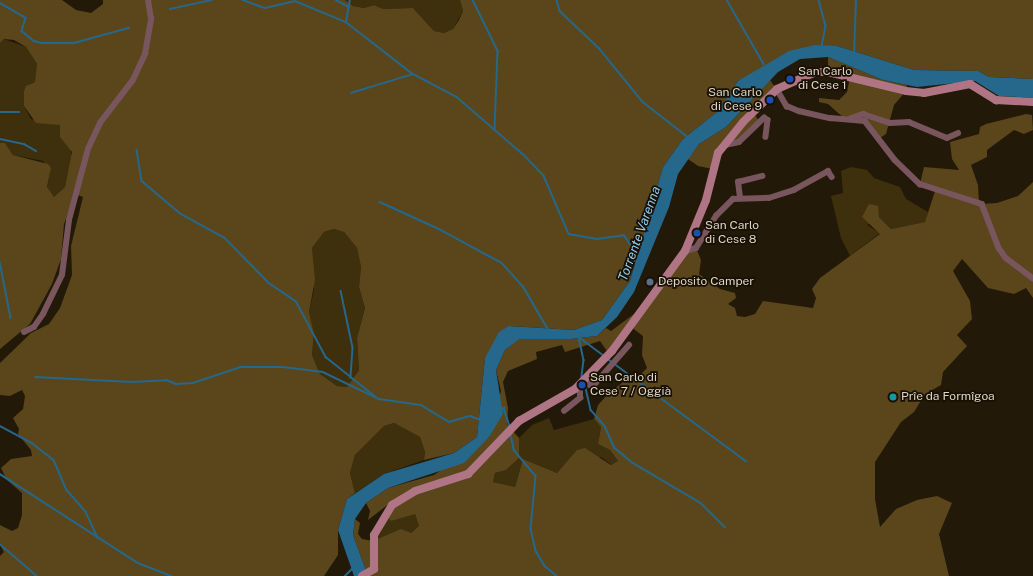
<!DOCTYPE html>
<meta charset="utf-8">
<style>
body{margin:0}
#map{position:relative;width:1033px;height:576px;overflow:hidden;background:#221908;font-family:"Public Sans",sans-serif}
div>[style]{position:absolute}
.green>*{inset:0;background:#3e2f0d}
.forest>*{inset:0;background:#5a461a}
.water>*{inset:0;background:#26678c}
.stream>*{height:1.5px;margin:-0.75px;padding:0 0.75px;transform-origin:0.75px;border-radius:0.75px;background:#26678c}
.street>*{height:5.5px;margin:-2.75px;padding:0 2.75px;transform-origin:2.75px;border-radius:2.75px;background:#79555e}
.secondary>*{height:8px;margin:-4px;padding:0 4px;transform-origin:4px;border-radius:4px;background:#af7585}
.dots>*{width:11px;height:11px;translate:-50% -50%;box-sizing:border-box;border:2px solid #191002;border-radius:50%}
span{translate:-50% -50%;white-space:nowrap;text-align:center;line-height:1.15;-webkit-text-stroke:3.5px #191002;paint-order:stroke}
.poi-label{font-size:12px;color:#dbd5ca}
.left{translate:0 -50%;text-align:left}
.right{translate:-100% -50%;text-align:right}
.water-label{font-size:13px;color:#91cff6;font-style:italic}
</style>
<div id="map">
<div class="green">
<div style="clip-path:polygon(345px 0,460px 0,463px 11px,453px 29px,444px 33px,434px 31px,413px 8px,383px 9px,374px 5px,364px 8px,353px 6px)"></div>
<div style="clip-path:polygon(4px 39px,26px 47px,37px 64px,38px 74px,35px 82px,30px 84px,24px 106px,31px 119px,60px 125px,70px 147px,72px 157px,65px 187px,54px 197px,47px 188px,50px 173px,43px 161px,13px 155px,5px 143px,0 143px,0 43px)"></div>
<div style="clip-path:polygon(851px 167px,867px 170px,874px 178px,900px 187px,906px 199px,928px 212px,926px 222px,891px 229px,879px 217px,867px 225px,880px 233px,850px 256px,841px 238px,831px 196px,843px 193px,841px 171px)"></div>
<div style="clip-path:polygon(334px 229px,344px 232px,357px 248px,361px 267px,359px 287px,365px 308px,357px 338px,359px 370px,347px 387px,337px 386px,320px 374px,312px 355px,314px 333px,309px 312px,314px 290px,312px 248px,324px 232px)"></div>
<div style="clip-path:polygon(549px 418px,554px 430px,594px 419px,601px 427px,598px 444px,610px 450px,618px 461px,612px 465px,601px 457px,566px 463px,557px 473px,523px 459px,515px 487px,493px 482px,495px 473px,506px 470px,519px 458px,519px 438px,532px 425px)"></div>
<div style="clip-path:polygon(394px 423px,420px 437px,425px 452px,424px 460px,384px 474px,355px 493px,350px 473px,355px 455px,384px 426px)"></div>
<div style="clip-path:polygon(411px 513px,415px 514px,419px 526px,411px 533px,373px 541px,384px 515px,391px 521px)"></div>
</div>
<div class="forest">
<div style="clip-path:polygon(evenodd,0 0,62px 0,76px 10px,91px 13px,103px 4px,103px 0,345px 0,353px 6px,364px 8px,374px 5px,383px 9px,413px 8px,434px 31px,444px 33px,453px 29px,459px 20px,463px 11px,460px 0,1033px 0,1033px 79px,989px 77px,978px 71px,914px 70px,837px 46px,738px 81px,717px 112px,683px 139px,663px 167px,630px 281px,602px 320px,574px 330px,510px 326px,485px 358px,477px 437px,454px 453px,424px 460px,425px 452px,420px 437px,394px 423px,384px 426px,355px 455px,350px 473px,355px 493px,347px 499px,338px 530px,338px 555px,324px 576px,0 576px,0 556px,4px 552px,0 545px,0 525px,12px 531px,18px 528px,22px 515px,22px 493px,7px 480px,1px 468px,11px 459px,32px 456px,31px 450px,18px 434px,19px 429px,13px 418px,23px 409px,25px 396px,22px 390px,10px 396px,0 395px,0 363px,31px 333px,49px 324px,60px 308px,72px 275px,71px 246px,83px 197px,75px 194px,64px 224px,61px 259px,52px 284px,30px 324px,0 349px,0 143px,5px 143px,13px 155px,48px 164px,51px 168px,47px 187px,54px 197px,65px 187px,72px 152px,60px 137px,60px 125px,36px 123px,24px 106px,24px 91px,26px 86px,35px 82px,37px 64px,26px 47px,14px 40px,4px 39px,0 43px,0 0,334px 229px,344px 232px,357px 248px,361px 267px,359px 287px,365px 308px,357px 338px,359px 370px,347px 387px,337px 386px,320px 374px,312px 355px,314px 333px,309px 312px,315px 280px,312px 248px,324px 232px,334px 229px)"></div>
<div style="clip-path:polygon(828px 57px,883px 80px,907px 85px,906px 91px,894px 105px,886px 134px,880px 138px,865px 121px,845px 119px,828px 104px,819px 102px,819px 98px,839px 100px,847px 92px,850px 77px,828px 72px)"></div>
<div style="clip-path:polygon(770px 80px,777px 90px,753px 112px,759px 121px,739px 142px,725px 145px,713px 169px,698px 166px,688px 159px,699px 144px,726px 127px)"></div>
<div style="clip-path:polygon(evenodd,1026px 114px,1032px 115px,1033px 130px,1024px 134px,1014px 130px,987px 150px,987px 157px,971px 165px,978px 185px,979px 202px,982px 204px,997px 203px,1018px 196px,1033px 182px,1033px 298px,1026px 288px,1014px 294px,988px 288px,962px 259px,953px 271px,970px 301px,972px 319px,957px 335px,967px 346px,943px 372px,941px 385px,925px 394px,914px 412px,901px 422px,875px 462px,875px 499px,880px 527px,896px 509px,917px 500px,937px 496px,952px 503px,939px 534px,949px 576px,368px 576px,353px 535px,355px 519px,360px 523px,358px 534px,362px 539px,373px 541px,401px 529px,411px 533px,419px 526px,415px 514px,391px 521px,384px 515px,390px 503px,368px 520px,370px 511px,366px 503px,388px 488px,434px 475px,489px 437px,501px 391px,496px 370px,505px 350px,519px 338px,570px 339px,597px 336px,606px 328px,611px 331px,634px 314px,685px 251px,696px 248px,701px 260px,699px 274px,720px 289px,735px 293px,736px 298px,728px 304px,735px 308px,737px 316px,745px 317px,755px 314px,763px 301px,813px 308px,816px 298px,812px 289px,820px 278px,880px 234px,862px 217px,869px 204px,878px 206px,879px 217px,891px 229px,925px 222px,935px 191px,920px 184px,924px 167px,959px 170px,952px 159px,950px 142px,979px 134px,980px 127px,986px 124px,1026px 114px,631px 327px,643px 336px,642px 355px,647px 368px,637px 378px,630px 377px,610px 392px,598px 405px,594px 419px,601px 427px,598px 444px,610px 450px,618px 461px,611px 465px,585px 448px,577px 450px,557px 473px,523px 459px,515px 487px,493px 482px,495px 473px,506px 470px,519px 458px,519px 438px,507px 424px,508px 408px,503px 382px,508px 371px,537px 359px,536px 352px,562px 345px,565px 352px,600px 341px,609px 354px,631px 327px)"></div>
</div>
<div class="water">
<div style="clip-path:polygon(815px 45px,837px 46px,914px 70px,978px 71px,989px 77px,1033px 79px,1033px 98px,999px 96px,975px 81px,917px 87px,883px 80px,828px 57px,800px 59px,778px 72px,726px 127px,699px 144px,678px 174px,669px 207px,634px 292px,617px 317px,597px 336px,570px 339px,519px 339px,505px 350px,496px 370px,503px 414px,489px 437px,464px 463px,388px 488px,366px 503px,355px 519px,353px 535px,368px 576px,354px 576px,338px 530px,347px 499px,384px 474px,454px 453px,477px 437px,485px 358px,499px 332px,509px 326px,574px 330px,602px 320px,630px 281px,663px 167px,683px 139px,717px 112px,738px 81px,789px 51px)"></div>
</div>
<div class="stream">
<div style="left:243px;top:0;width:23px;rotate:20deg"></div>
<div style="left:265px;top:8px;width:31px;rotate:-13deg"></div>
<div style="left:295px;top:1px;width:55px;rotate:22.4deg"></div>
<div style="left:346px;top:22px;width:85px;rotate:37.8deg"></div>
<div style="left:413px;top:74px;width:50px;rotate:27.6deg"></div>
<div style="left:457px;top:97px;width:89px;rotate:40.9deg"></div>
<div style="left:524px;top:155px;width:29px;rotate:46deg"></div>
<div style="left:544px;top:176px;width:63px;rotate:66.7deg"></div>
<div style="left:569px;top:234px;width:28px;rotate:10deg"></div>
<div style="left:597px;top:239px;width:27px;rotate:-8deg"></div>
<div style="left:624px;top:235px;width:24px;rotate:55deg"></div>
<div style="left:336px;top:0;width:15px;rotate:28deg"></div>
<div style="left:473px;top:0;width:57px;rotate:63.9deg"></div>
<div style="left:498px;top:51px;width:79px;rotate:92.2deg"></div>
<div style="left:557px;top:0;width:11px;rotate:75deg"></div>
<div style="left:560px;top:11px;width:54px;rotate:43.5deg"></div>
<div style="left:599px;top:48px;width:70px;rotate:50.8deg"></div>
<div style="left:643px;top:102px;width:57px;rotate:37.9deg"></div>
<div style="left:727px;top:0;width:74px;rotate:60deg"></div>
<div style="left:819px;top:0;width:27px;rotate:75deg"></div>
<div style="left:826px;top:26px;width:20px;rotate:101deg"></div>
<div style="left:0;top:3px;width:30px;rotate:30deg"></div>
<div style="left:26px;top:18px;width:14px;rotate:107deg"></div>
<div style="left:22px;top:31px;width:16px;rotate:40deg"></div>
<div style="left:34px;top:41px;width:8px;rotate:14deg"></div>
<div style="left:42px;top:43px;width:32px"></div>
<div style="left:74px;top:43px;width:57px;rotate:-15.3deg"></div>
<div style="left:170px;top:9px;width:43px;rotate:-12.1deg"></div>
<div style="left:346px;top:22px;width:22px;rotate:-80deg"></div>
<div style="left:854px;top:54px;width:54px;rotate:-87.9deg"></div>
<div style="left:351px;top:93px;width:65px;rotate:-17deg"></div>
<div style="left:0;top:112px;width:19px"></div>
<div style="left:0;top:139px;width:25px;rotate:12deg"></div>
<div style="left:24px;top:144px;width:14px;rotate:30deg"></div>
<div style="left:137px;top:150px;width:31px;rotate:81deg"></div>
<div style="left:142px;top:181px;width:51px;rotate:40.2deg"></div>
<div style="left:181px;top:214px;width:50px;rotate:28.6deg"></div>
<div style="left:225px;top:238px;width:63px;rotate:45.6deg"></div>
<div style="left:269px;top:283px;width:32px;rotate:34deg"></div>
<div style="left:296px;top:301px;width:64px;rotate:61.8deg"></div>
<div style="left:326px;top:357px;width:64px;rotate:38.7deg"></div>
<div style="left:380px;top:202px;width:65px;rotate:24.6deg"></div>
<div style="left:439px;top:229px;width:72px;rotate:28.4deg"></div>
<div style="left:502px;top:263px;width:31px;rotate:48deg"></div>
<div style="left:523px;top:286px;width:50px;rotate:59.8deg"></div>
<div style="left:0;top:262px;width:57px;rotate:78.9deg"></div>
<div style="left:341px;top:291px;width:58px;rotate:78.1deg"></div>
<div style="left:353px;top:348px;width:30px;rotate:94deg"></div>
<div style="left:579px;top:337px;width:24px;rotate:78deg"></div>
<div style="left:584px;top:360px;width:17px;rotate:97deg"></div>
<div style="left:579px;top:337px;width:30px;rotate:37deg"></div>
<div style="left:608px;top:359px;width:172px;rotate:36.5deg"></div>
<div style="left:35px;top:377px;width:97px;rotate:3deg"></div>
<div style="left:132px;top:382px;width:35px;rotate:-3deg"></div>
<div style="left:167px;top:380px;width:10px;rotate:24deg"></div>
<div style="left:176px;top:384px;width:17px;rotate:-3deg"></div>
<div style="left:193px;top:383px;width:51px;rotate:-18.4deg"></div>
<div style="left:241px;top:367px;width:42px"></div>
<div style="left:283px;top:367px;width:40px;rotate:7.1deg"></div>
<div style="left:323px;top:372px;width:62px;rotate:25.7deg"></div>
<div style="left:379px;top:399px;width:42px;rotate:8.1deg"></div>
<div style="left:421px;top:405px;width:33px;rotate:31deg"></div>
<div style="left:449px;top:422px;width:22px;rotate:-16deg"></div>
<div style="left:470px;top:416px;width:12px;rotate:20deg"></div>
<div style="left:585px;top:384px;width:27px;rotate:77deg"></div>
<div style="left:591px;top:410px;width:21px;rotate:49deg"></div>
<div style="left:605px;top:426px;width:24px;rotate:66deg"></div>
<div style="left:615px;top:448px;width:23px;rotate:40deg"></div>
<div style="left:633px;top:463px;width:79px;rotate:30.5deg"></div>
<div style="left:701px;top:503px;width:34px;rotate:45deg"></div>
<div style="left:501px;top:410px;width:4px;rotate:-34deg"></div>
<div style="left:504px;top:408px;width:20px;rotate:72deg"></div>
<div style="left:0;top:426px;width:36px;rotate:28deg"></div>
<div style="left:32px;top:443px;width:28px;rotate:38deg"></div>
<div style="left:54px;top:460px;width:33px;rotate:67deg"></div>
<div style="left:67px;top:490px;width:29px;rotate:49deg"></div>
<div style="left:86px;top:512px;width:29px;rotate:65deg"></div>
<div style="left:511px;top:434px;width:16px;rotate:79deg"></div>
<div style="left:514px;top:450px;width:34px;rotate:50deg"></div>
<div style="left:536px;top:476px;width:53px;rotate:95.4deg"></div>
<div style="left:531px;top:529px;width:23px;rotate:77deg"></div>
<div style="left:536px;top:551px;width:17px;rotate:59deg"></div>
<div style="left:545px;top:566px;width:16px;rotate:40deg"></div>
<div style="left:0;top:474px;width:164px;rotate:32.8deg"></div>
<div style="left:138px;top:563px;width:36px;rotate:21deg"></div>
<div style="left:0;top:544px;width:49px;rotate:40.9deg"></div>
<div style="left:345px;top:576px;width:10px;rotate:-45deg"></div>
</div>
<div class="street">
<div style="left:777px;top:89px;width:20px;rotate:60deg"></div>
<div style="left:787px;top:106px;width:13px;rotate:23deg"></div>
<div style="left:799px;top:111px;width:32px;rotate:13deg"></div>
<div style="left:830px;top:118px;width:35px;rotate:5deg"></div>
<div style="left:865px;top:121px;width:49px;rotate:52.4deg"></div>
<div style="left:895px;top:160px;width:35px;rotate:44deg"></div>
<div style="left:920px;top:184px;width:65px;rotate:17.9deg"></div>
<div style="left:982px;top:204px;width:47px;rotate:68.9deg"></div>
<div style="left:999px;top:248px;width:12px;rotate:55deg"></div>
<div style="left:1006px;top:258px;width:34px;rotate:37deg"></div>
<div style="left:851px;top:118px;width:13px;rotate:-18deg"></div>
<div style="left:863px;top:114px;width:28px;rotate:18deg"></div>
<div style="left:890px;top:123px;width:19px;rotate:-3deg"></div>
<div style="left:909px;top:122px;width:41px;rotate:22.8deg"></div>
<div style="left:947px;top:138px;width:12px;rotate:-24deg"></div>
<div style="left:725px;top:145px;width:14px;rotate:-12deg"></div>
<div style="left:739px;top:142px;width:35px;rotate:-44deg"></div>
<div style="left:764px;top:118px;width:4px;rotate:27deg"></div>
<div style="left:768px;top:120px;width:17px;rotate:97deg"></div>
<div style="left:740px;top:198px;width:16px;rotate:-97deg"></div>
<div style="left:738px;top:182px;width:25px;rotate:-14deg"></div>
<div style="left:685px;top:251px;width:11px;rotate:-15deg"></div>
<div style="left:696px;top:248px;width:38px;rotate:-58deg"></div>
<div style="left:716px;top:216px;width:24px;rotate:-45deg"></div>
<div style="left:733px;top:199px;width:36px;rotate:-2deg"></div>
<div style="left:769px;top:198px;width:26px;rotate:-18deg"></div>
<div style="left:794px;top:190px;width:39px;rotate:-29deg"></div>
<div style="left:828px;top:171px;width:7px;rotate:56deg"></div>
<div style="left:24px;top:332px;width:11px;rotate:-27deg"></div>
<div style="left:34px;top:327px;width:16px;rotate:-55deg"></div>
<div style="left:43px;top:314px;width:43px;rotate:-64deg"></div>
<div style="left:62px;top:275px;width:55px;rotate:-82.7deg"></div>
<div style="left:69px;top:220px;width:73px;rotate:-75deg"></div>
<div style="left:88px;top:149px;width:29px;rotate:-65deg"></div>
<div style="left:100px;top:123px;width:54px;rotate:-52.5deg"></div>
<div style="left:133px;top:80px;width:29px;rotate:-65deg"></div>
<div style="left:145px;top:54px;width:36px;rotate:-80deg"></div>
<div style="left:151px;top:19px;width:19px;rotate:-99deg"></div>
<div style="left:586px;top:380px;width:6px;rotate:51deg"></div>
<div style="left:590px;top:385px;width:4px"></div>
<div style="left:594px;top:385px;width:53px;rotate:-48.8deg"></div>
<div style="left:564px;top:411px;width:21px;rotate:-39deg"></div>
<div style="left:580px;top:398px;width:13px;rotate:-90deg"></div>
</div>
<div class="secondary">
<div style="left:362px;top:576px;width:14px;rotate:-30deg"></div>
<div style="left:374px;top:569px;width:34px;rotate:-90deg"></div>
<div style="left:374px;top:535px;width:35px;rotate:-59deg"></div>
<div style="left:392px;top:505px;width:27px;rotate:-31deg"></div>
<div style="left:415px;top:491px;width:56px;rotate:-17.8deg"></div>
<div style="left:468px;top:474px;width:74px;rotate:-46.1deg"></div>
<div style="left:519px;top:421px;width:64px;rotate:-29.7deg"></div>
<div style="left:575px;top:389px;width:53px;rotate:-45.8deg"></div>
<div style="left:612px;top:351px;width:124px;rotate:-53.9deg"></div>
<div style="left:685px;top:251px;width:55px;rotate:-67.6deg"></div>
<div style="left:706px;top:200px;width:49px;rotate:-75.7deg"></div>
<div style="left:718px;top:153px;width:40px;rotate:-51deg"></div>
<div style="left:743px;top:122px;width:47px;rotate:-44.1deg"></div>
<div style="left:777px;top:89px;width:43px;rotate:-23.6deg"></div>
<div style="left:816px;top:72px;width:12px"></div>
<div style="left:828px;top:72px;width:80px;rotate:13.7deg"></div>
<div style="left:906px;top:91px;width:18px;rotate:6deg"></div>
<div style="left:924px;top:93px;width:47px;rotate:-11.1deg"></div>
<div style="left:970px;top:84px;width:31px;rotate:32deg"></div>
<div style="left:996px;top:100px;width:37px;rotate:3deg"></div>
</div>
<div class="dots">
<div style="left:790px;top:79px;background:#1a4fb4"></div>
<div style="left:770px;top:100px;background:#1a4fb4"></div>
<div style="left:697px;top:233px;background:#1a4fb4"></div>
<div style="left:650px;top:282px;background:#5c6f8a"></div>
<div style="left:582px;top:385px;background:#1a4fb4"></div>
<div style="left:893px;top:397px;background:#0f9aa8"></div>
</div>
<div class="poi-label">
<span class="left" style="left:798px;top:79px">San Carlo<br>di Cese 1</span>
<span class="right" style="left:762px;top:100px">San Carlo<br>di Cese 9</span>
<span class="left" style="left:705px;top:233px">San Carlo<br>di Cese 8</span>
<span class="left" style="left:658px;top:282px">Deposito Camper</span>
<span class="left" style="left:590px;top:385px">San Carlo di<br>Cese 7 / Oggià</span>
<span class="left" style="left:901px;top:397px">Prîe da Formîgoa</span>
</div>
<div class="water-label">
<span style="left:640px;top:234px;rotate:-70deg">Torrente Varenna</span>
</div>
</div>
